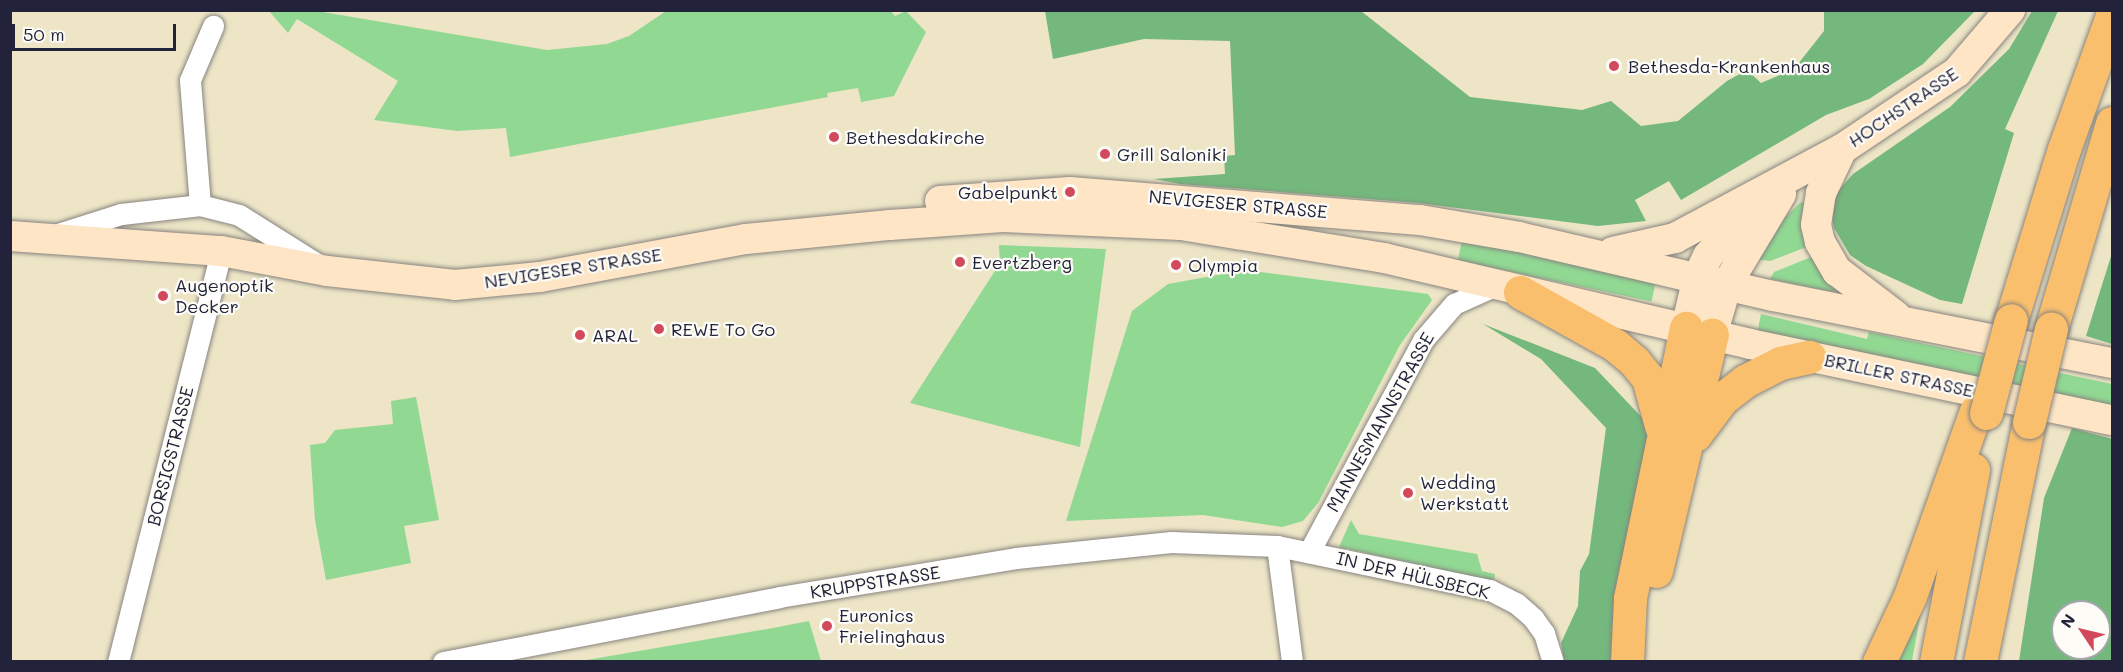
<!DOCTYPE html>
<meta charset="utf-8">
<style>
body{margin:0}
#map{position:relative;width:2123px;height:672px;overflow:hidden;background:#ede5c6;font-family:Mali,sans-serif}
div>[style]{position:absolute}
.green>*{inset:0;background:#91d893;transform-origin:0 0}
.forest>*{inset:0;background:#74b87d}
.roads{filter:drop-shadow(0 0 2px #888480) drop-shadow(0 0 2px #888480)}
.minor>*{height:21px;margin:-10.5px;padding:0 10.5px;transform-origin:10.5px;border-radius:10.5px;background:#fff}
.secondary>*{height:30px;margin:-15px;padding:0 15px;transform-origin:15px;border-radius:15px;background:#fde5c5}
.motorway>*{height:33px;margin:-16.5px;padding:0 16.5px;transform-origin:16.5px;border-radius:16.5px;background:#f9bf6d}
.bridges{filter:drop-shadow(0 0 2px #888480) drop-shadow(0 0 2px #888480)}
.motorway-bridge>*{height:33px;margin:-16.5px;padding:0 16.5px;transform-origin:16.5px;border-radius:16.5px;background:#f9bf6d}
.dots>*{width:16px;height:16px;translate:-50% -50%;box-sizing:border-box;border:3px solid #fdfcf7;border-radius:50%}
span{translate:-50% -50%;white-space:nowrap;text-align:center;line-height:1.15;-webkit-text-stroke:4.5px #fdfcf7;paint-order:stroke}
.poi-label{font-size:18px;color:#22223b}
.left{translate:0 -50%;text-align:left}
.right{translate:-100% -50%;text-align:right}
.street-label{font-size:18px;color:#22223b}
.frame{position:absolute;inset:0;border:12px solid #22223b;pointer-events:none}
.north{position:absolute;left:2051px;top:600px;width:60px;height:60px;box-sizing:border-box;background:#fdfcf7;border:2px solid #a5a5ac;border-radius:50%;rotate:305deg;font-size:16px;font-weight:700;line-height:24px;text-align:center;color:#22223b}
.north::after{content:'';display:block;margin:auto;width:21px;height:27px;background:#d1495b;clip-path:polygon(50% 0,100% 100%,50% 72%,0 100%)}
.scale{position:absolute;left:12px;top:24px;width:164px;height:27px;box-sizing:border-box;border:3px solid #22223b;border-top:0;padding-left:8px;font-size:18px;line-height:21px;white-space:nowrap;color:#22223b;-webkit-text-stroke:4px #fdfcf7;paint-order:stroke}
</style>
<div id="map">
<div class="green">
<div style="clip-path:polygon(666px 11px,890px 10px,895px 16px,906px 11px,926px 32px,894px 96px,861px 102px,858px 88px,827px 93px,828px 97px,510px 157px,506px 128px,457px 131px,374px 120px,398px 81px,297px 19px,288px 33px,269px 11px,317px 11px,547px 50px,607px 44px,629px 36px)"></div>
<div style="clip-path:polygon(1801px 202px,1809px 205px,1812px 245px,1770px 261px,1754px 259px,1780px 222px)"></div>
<div style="left:1463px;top:236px;width:198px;height:25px;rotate:12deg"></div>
<div style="clip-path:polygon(999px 245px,1106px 249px,1080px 447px,910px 403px,1000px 263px)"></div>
<div style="clip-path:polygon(1816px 255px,1837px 289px,1833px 292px,1770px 279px,1774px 272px)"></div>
<div style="clip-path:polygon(1245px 270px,1428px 294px,1432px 300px,1400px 345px,1318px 503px,1303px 521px,1282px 527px,1203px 515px,1066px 521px,1132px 311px,1168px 284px)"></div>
<div style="clip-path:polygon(1761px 314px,1867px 339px,1869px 332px,2112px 384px,2112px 408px,1757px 334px)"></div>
<div style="clip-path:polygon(416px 397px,439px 520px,404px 526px,411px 563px,326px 580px,315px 520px,310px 445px,325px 443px,335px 430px,393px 424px,391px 401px)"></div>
<div style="clip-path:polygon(1351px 520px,1359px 534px,1477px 554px,1482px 571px,1495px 574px,1494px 581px,1339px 547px)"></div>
<div style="clip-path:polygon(1922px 606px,1912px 661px,1895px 662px)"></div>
<div style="clip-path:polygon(809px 621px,821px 661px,581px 661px,773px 628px)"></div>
</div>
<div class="forest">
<div style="clip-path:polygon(1045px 11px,1361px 11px,1470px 97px,1582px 110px,1611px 101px,1641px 126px,1678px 121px,1727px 81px,1747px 70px,1761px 83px,1794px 69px,1824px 31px,1824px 11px,1975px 11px,1923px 64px,1869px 99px,1826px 115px,1681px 200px,1669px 181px,1635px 200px,1646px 221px,1598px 226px,1418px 203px,1180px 184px,1154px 179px,1225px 174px,1224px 156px,1235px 155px,1230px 41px,1144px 39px,1053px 59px)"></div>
<div style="clip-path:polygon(2032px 11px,2058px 11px,2005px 129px,2014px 133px,1962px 304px,1940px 300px,1866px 266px,1850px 255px,1834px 228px,1831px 213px,1837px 192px,1853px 174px,1950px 107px,2009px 49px)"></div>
<div style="clip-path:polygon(2112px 253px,2112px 344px,2086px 336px)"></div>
<div style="clip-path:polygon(1483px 324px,1595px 368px,1650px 426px,1615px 661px,1564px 661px,1561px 643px,1578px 606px,1580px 571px,1589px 554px,1606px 428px,1541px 359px)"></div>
<div style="clip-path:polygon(evenodd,2072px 428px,2112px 439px,2112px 661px,2019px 661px,2044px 498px,2072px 428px,2063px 612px,2099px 612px,2099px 648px,2063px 648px,2063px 612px)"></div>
</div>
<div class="roads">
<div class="minor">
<div style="left:200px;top:205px;width:125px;rotate:-94.6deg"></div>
<div style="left:190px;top:80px;width:59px;rotate:-66.9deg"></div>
<div style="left:58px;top:234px;width:66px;rotate:-17.6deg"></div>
<div style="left:121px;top:214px;width:80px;rotate:-6.5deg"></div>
<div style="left:200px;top:205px;width:40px;rotate:14.4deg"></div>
<div style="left:239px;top:215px;width:92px;rotate:32.1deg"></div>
<div style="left:1277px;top:546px;width:117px;rotate:82.6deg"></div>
<div style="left:1309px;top:552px;width:241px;rotate:-61.7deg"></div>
<div style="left:1423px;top:340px;width:48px;rotate:-49.3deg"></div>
<div style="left:1454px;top:304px;width:44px;rotate:-24.2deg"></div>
<div style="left:118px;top:662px;width:424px;rotate:-75.9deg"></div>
<div style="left:443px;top:662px;width:342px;rotate:-10.9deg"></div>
<div style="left:779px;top:597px;width:240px;rotate:-9.3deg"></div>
<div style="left:1016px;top:558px;width:156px;rotate:-5.9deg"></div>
<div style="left:1171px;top:542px;width:106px;rotate:2.2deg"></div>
<div style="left:1277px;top:546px;width:217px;rotate:11.7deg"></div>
<div style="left:1490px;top:590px;width:29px;rotate:27deg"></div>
<div style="left:1516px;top:603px;width:23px;rotate:41deg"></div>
<div style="left:1533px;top:618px;width:19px;rotate:54deg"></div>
<div style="left:1544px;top:633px;width:30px;rotate:73deg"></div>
</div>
<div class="secondary">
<div style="left:1842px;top:149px;width:49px;rotate:115.5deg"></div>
<div style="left:1821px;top:193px;width:32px;rotate:99deg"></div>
<div style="left:1816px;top:225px;width:17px;rotate:77deg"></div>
<div style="left:1820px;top:242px;width:34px;rotate:60deg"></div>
<div style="left:1837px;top:271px;width:74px;rotate:37.3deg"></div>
<div style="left:940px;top:201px;width:130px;rotate:-4deg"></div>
<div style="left:1070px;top:192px;width:351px;rotate:4.6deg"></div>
<div style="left:1420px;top:220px;width:100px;rotate:9.7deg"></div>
<div style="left:1519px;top:237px;width:261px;rotate:13.1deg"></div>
<div style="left:1773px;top:296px;width:346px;rotate:11.2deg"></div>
<div style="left:10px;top:236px;width:212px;rotate:4.1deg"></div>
<div style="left:221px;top:251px;width:108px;rotate:10.7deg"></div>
<div style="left:327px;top:271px;width:129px;rotate:6.2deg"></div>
<div style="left:455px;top:285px;width:85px;rotate:-5.4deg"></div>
<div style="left:540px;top:277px;width:209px;rotate:-10.5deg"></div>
<div style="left:746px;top:239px;width:145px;rotate:-5.6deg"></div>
<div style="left:890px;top:225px;width:113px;rotate:-4deg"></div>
<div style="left:1003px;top:217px;width:178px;rotate:2.6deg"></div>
<div style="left:1181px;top:225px;width:206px;rotate:9.2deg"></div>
<div style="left:1384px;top:258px;width:376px;rotate:13.2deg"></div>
<div style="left:1750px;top:344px;width:370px;rotate:11.9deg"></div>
<div style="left:1613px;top:252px;width:64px;rotate:-12.7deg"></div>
<div style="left:1675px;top:238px;width:189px;rotate:-28.1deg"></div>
<div style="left:1842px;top:149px;width:138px;rotate:-33.8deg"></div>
<div style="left:1957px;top:72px;width:82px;rotate:-49.5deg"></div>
<div style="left:1686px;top:328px;width:52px;rotate:-76.8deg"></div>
<div style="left:1698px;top:277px;width:23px;rotate:-65deg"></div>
<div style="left:1708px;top:256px;width:66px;rotate:-48.1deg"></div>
<div style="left:1712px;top:335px;width:53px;rotate:-73.6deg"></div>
<div style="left:1727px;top:284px;width:105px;rotate:-59deg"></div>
</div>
<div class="motorway">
<div style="left:1520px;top:292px;width:109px;rotate:29.2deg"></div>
<div style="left:1615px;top:345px;width:25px;rotate:40deg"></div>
<div style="left:1634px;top:361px;width:22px;rotate:51deg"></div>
<div style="left:1648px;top:378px;width:50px;rotate:74.8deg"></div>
<div style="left:2011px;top:320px;width:179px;rotate:-72.8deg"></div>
<div style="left:2064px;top:149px;width:141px;rotate:-70.2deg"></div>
<div style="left:2051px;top:329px;width:215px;rotate:-73.5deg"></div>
<div style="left:1695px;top:435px;width:45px;rotate:-53.1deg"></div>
<div style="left:1722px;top:399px;width:29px;rotate:-38deg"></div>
<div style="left:1745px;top:381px;width:39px;rotate:-27deg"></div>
<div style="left:1780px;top:363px;width:30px;rotate:-12deg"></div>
<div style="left:1656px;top:571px;width:243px;rotate:-76.7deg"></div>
<div style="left:1627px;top:662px;width:64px;rotate:-87.3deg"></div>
<div style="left:1630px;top:598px;width:276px;rotate:-78.3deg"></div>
<div style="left:1879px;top:662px;width:73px;rotate:-64.8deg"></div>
<div style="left:1910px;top:596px;width:196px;rotate:-70.4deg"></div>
<div style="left:1936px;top:662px;width:196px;rotate:-79.1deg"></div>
<div style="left:1980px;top:662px;width:245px;rotate:-78.5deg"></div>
</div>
</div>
<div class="bridges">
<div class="motorway-bridge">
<div style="left:1986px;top:413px;width:96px;rotate:-75deg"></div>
<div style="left:2029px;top:422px;width:96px;rotate:-76.7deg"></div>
</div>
</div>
<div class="dots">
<div style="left:1614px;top:66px;background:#d1495b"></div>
<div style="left:834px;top:137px;background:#d1495b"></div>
<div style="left:1105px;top:154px;background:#d1495b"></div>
<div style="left:1070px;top:192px;background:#d1495b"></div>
<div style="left:960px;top:262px;background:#d1495b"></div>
<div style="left:1176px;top:265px;background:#d1495b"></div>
<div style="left:163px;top:296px;background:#d1495b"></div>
<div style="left:659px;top:329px;background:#d1495b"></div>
<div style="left:580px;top:335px;background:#d1495b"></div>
<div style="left:1408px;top:493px;background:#d1495b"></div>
<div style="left:827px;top:626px;background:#d1495b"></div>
</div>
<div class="poi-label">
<span class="left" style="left:1628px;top:66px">Bethesda-Krankenhaus</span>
<span class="left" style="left:846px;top:137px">Bethesdakirche</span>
<span class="left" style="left:1117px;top:154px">Grill Saloniki</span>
<span class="right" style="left:1058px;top:192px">Gabelpunkt</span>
<span class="left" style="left:972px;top:262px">Evertzberg</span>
<span class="left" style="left:1188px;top:265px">Olympia</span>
<span class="left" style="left:175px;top:296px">Augenoptik<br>Decker</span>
<span class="left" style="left:671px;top:329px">REWE To Go</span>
<span class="left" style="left:592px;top:335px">ARAL</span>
<span class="left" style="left:1420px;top:493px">Wedding<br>Werkstatt</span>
<span class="left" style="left:839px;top:626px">Euronics<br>Frielinghaus</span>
</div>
<div class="street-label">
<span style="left:1903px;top:107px;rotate:-34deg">HOCHSTRASSE</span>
<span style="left:1238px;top:204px;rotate:5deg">NEVIGESER STRASSE</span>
<span style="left:573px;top:268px;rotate:-9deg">NEVIGESER STRASSE</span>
<span style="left:1899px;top:375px;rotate:12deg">BRILLER STRASSE</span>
<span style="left:1380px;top:422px;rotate:-61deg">MANNESMANNSTRASSE</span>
<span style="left:170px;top:456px;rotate:-76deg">BORSIGSTRASSE</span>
<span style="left:1413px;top:575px;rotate:13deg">IN DER HÜLSBECK</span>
<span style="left:875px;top:582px;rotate:-9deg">KRUPPSTRASSE</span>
</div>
<div class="frame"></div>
<div class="north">N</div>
<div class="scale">50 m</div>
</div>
